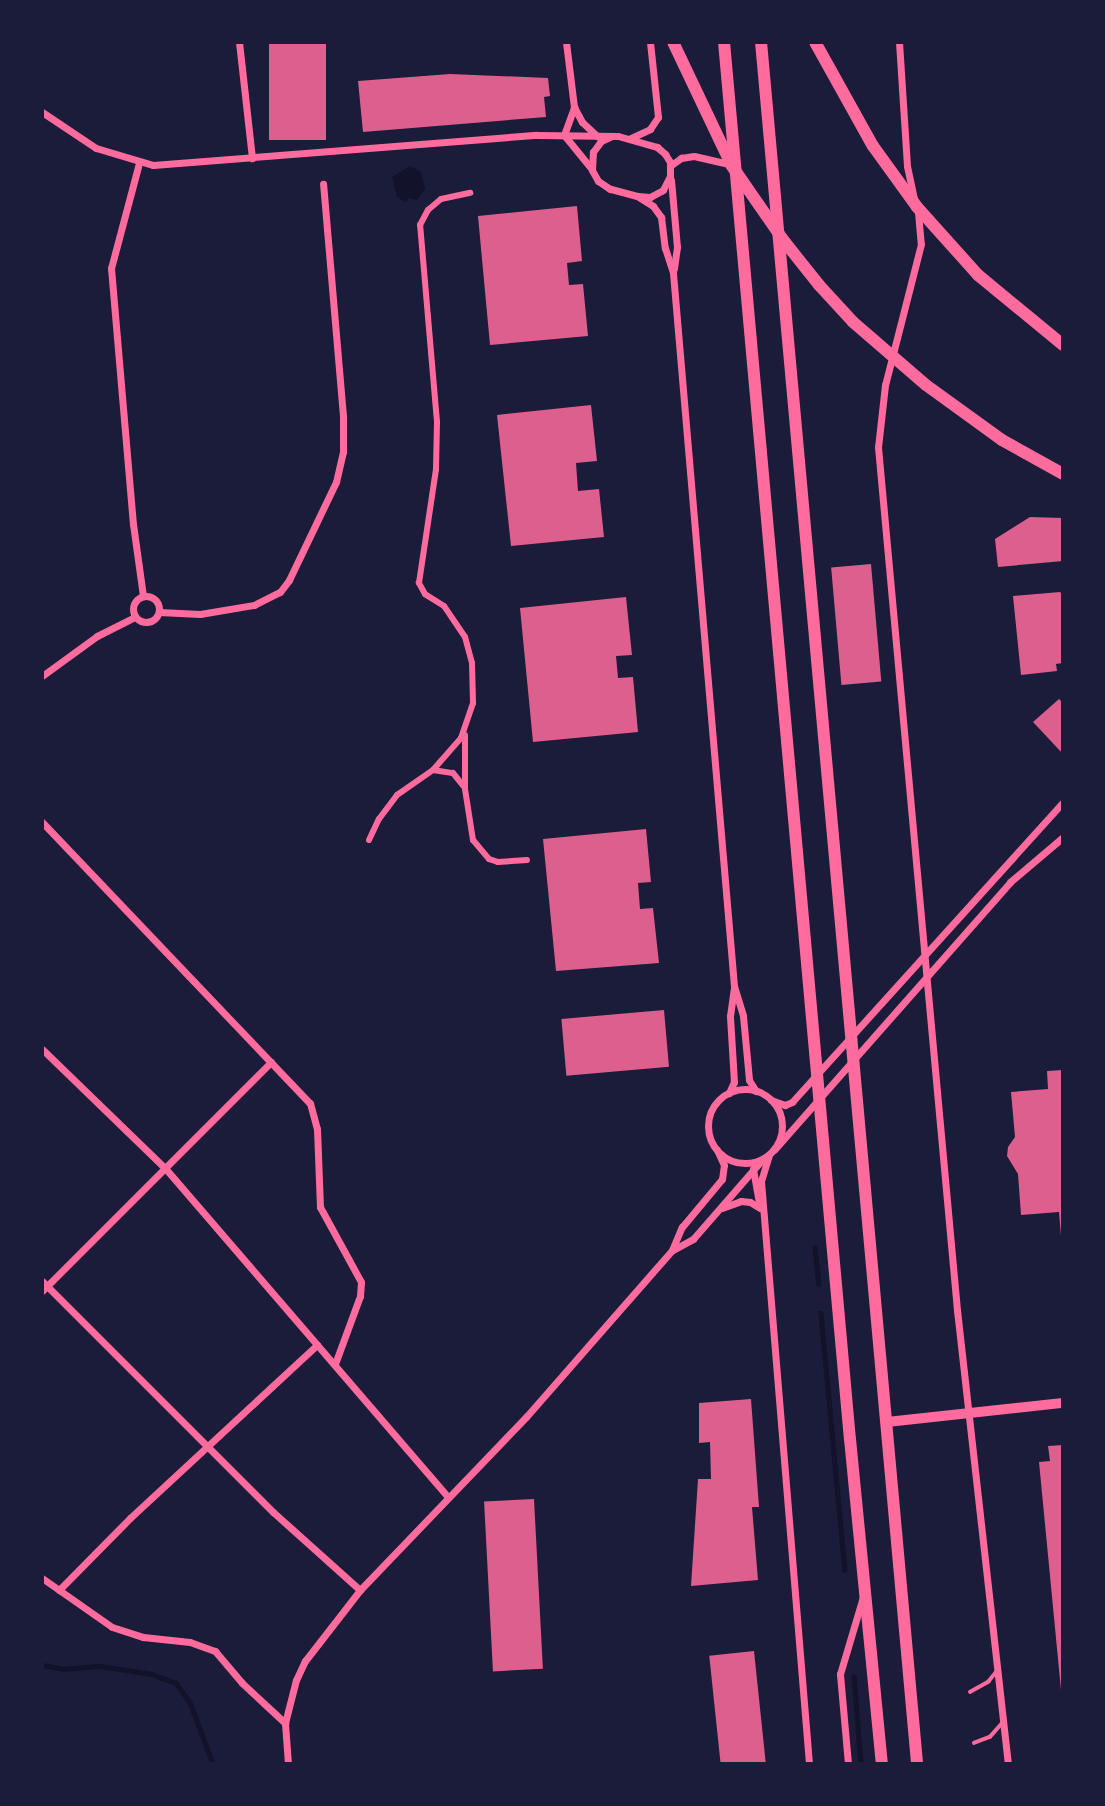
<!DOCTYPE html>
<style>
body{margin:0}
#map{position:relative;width:1105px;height:1806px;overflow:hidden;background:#1b1b3a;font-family:Mulish,sans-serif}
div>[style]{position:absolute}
.water>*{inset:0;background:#12122b}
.stream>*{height:4.5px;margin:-2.25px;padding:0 2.25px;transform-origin:2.25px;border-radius:2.25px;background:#12122b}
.building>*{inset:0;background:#dd5f8e;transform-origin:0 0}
.service>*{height:3.5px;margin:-1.75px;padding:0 1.75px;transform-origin:1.75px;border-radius:1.75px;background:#ff6b9d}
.pedestrian>*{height:6px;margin:-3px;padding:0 3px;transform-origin:3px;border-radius:3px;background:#ff6b9d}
.minor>*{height:7px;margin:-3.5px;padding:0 3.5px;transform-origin:3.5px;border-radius:3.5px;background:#ff6b9d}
.minor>.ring{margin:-3.5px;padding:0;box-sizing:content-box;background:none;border:7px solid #ff6b9d;border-radius:50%}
.tertiary>*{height:10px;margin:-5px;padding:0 5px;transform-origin:5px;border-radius:5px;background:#ff6b9d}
.primary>*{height:12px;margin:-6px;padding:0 6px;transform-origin:6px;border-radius:6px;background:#ff6b9d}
.trunk>*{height:12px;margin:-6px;padding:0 6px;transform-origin:6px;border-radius:6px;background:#ff6b9d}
span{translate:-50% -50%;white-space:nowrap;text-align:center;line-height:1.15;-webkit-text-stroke:5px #1b1b3a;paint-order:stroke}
.frame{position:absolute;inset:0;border:44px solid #1b1b3a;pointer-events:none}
</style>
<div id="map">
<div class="water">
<div style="clip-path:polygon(410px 166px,421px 172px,425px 189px,417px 200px,409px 198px,406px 202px,397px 197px,392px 177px)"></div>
</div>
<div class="stream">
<div style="left:815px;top:1247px;width:37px;rotate:84deg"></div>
<div style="left:821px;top:1313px;width:258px;rotate:84.7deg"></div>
<div style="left:42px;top:1665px;width:22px;rotate:10deg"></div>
<div style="left:64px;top:1669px;width:36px;rotate:-5deg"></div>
<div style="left:100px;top:1666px;width:53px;rotate:8.7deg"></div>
<div style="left:152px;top:1674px;width:26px;rotate:21deg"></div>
<div style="left:176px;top:1683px;width:24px;rotate:54deg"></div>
<div style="left:190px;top:1702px;width:66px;rotate:69.6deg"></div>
<div style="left:854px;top:1676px;width:88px;rotate:85.5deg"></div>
</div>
<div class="building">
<div style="left:269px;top:42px;width:57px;height:98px"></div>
<div style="clip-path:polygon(450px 74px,548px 78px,550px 96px,544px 97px,546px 117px,363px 132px,358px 81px)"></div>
<div style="clip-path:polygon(577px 206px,582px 261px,567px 263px,569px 285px,583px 284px,588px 336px,490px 345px,478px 216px)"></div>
<div style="clip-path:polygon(591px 405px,597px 461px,576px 463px,578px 491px,599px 489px,604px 537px,511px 546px,497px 415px)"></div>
<div style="clip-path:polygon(1030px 517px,1063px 518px,1063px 561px,998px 567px,995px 539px)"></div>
<div style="left:871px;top:564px;width:118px;height:40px;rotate:85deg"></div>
<div style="clip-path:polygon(1060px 592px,1063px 595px,1063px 663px,1056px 664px,1057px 671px,1021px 675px,1013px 596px)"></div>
<div style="clip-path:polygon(626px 597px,632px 655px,616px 656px,618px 678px,633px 677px,638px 732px,533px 742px,520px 608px)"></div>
<div style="clip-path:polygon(1059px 699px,1063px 703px,1063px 754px,1033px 722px)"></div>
<div style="clip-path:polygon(646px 829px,651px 882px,638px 883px,640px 909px,653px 908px,659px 963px,556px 971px,543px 839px)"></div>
<div style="left:664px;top:1010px;width:57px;height:103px;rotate:85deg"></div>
<div style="clip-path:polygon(1063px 1070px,1063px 1236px,1061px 1236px,1059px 1212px,1021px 1215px,1018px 1174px,1007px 1156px,1008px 1147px,1015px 1137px,1011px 1092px,1048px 1089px,1047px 1071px)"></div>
<div style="clip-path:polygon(751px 1399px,759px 1507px,752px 1507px,758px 1580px,691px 1586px,698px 1479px,711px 1479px,710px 1442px,699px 1443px,699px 1403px)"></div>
<div style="clip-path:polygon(1063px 1445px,1063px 1690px,1061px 1690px,1039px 1462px,1050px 1461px,1048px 1446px)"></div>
<div style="left:534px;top:1499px;width:170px;height:50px;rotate:87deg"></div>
<div style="left:754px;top:1651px;width:114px;height:45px;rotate:84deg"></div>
</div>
<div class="service">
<div style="left:970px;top:1692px;width:21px;rotate:-29deg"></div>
<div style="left:988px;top:1682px;width:13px;rotate:-51deg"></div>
<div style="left:974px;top:1743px;width:17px;rotate:-21deg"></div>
<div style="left:990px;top:1737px;width:20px;rotate:-49deg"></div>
</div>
<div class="pedestrian">
<div style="left:465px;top:735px;width:54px;rotate:90deg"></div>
<div style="left:465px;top:789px;width:52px;rotate:81.1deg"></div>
<div style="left:473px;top:840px;width:25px;rotate:50deg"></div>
<div style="left:489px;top:859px;width:9px;rotate:18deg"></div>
<div style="left:498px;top:862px;width:29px;rotate:-4deg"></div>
<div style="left:433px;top:770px;width:20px;rotate:9deg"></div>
<div style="left:453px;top:773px;width:19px;rotate:51deg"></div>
<div style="left:369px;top:840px;width:23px;rotate:-65deg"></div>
<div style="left:379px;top:819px;width:30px;rotate:-53deg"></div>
<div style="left:397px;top:795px;width:44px;rotate:-34.8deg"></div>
<div style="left:433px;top:770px;width:43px;rotate:-48.8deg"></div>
<div style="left:461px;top:738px;width:37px;rotate:-71deg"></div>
<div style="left:473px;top:703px;width:40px;rotate:-91.4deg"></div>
<div style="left:472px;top:663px;width:27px;rotate:-105deg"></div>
<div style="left:465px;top:637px;width:37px;rotate:-124deg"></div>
<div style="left:444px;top:606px;width:22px;rotate:-148deg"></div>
<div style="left:425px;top:594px;width:13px;rotate:-119deg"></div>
<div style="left:419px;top:583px;width:115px;rotate:-81.5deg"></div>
<div style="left:436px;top:469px;width:47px;rotate:-88.8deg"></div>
<div style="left:437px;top:422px;width:198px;rotate:-94.9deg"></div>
<div style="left:420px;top:225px;width:17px;rotate:-62deg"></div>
<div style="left:428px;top:210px;width:17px;rotate:-40deg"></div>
<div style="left:441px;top:199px;width:30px;rotate:-12deg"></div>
</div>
<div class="minor">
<div style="left:239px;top:42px;width:117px;rotate:83.6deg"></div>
<div style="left:566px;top:42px;width:65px;rotate:83deg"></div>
<div style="left:574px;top:107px;width:17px;rotate:62deg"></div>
<div style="left:582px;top:122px;width:21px;rotate:43deg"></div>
<div style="left:899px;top:42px;width:124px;rotate:86.3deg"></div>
<div style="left:907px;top:166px;width:33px;rotate:78deg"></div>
<div style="left:42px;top:112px;width:65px;rotate:33.7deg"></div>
<div style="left:96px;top:148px;width:59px;rotate:16.6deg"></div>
<div style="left:153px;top:165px;width:385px;rotate:-4.5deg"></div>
<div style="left:537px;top:135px;width:81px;rotate:0.7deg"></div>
<div style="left:618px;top:136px;width:41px;rotate:15.8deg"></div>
<div style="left:657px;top:147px;width:11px;rotate:41deg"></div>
<div style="left:665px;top:154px;width:9px;rotate:58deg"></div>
<div style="left:670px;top:162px;width:14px;rotate:90deg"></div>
<div style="left:670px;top:176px;width:16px;rotate:117deg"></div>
<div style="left:663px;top:190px;width:15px;rotate:152deg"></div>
<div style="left:650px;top:197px;width:13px;rotate:-176deg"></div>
<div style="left:637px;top:196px;width:28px;rotate:-165deg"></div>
<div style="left:610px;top:189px;width:14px;rotate:-146deg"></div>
<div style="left:598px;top:181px;width:13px;rotate:-119deg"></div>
<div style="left:592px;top:170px;width:18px;rotate:-87deg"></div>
<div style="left:593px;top:152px;width:14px;rotate:-54deg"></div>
<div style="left:601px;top:141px;width:12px;rotate:-24deg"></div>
<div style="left:564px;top:135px;width:41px;rotate:50.9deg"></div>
<div style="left:564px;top:135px;width:30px;rotate:-70deg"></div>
<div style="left:631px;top:138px;width:21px;rotate:-25deg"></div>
<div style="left:650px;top:129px;width:14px;rotate:-56deg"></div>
<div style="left:658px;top:117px;width:75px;rotate:-96.1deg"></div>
<div style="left:139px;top:163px;width:109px;rotate:104.9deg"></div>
<div style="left:111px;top:268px;width:257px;rotate:85.1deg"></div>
<div style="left:133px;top:524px;width:73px;rotate:82.1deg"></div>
<div style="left:670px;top:166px;width:14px;rotate:-36deg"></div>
<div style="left:681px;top:158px;width:13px;rotate:-9deg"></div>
<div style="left:694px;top:156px;width:39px;rotate:13deg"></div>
<div style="left:671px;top:180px;width:67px;rotate:84.9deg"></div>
<div style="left:677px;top:247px;width:22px;rotate:98deg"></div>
<div style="left:637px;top:196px;width:19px;rotate:32deg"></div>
<div style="left:653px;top:206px;width:14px;rotate:54deg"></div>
<div style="left:661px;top:217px;width:31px;rotate:83deg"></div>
<div style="left:665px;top:248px;width:26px;rotate:72deg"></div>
<div style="left:673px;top:273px;width:716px;rotate:85.11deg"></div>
<div style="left:734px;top:986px;width:31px;rotate:73deg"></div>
<div style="left:743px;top:1016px;width:64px;rotate:84.6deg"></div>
<div style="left:749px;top:1080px;width:13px;rotate:58deg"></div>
<div style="left:918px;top:212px;width:32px;rotate:85deg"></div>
<div style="left:921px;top:244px;width:146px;rotate:104.3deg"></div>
<div style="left:885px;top:385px;width:62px;rotate:96.4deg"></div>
<div style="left:878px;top:447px;width:867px;rotate:84.77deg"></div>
<div style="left:957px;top:1310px;width:457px;rotate:83.6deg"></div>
<div class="ring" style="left:133px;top:596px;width:19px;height:19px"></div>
<div style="left:159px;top:612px;width:41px;rotate:2.8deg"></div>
<div style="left:200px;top:614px;width:55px;rotate:-9.5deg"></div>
<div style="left:254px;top:605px;width:29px;rotate:-27deg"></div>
<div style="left:280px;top:592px;width:15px;rotate:-53deg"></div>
<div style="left:289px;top:580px;width:109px;rotate:-64.4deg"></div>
<div style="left:336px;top:482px;width:31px;rotate:-77deg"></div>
<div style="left:343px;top:452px;width:36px;rotate:-90deg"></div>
<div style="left:343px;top:416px;width:233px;rotate:-94.9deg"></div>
<div style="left:42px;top:676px;width:68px;rotate:-36deg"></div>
<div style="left:97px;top:636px;width:42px;rotate:-26.6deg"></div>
<div style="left:42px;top:822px;width:388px;rotate:46.4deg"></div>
<div style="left:310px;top:1103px;width:27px;rotate:75deg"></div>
<div style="left:317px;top:1129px;width:78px;rotate:87.8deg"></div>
<div style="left:320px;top:1207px;width:85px;rotate:61.3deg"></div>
<div style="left:361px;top:1282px;width:14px;rotate:94deg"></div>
<div style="left:360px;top:1296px;width:72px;rotate:110.2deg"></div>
<div style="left:42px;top:1049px;width:171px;rotate:44.1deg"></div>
<div style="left:165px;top:1168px;width:433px;rotate:49.3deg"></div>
<div class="ring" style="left:708px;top:1089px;width:67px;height:67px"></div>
<div style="left:729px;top:1093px;width:12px;rotate:-66deg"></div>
<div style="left:734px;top:1082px;width:66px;rotate:-93.5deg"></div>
<div style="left:730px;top:1016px;width:28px;rotate:-82deg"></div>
<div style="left:771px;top:1100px;width:15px;rotate:20deg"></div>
<div style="left:785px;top:1105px;width:8px;rotate:-23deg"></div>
<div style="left:792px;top:1102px;width:404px;rotate:-47.9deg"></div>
<div style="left:774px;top:1150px;width:357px;rotate:-48.6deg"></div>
<div style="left:1010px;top:882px;width:70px;rotate:-40.3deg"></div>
<div style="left:769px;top:1155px;width:27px;rotate:107deg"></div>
<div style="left:761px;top:1181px;width:585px;rotate:85.29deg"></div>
<div style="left:753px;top:1169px;width:34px;rotate:80deg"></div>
<div style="left:722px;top:1208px;width:20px;rotate:-20deg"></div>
<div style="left:741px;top:1201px;width:9px;rotate:6deg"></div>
<div style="left:750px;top:1202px;width:12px;rotate:31deg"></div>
<div style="left:673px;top:1250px;width:23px;rotate:-29deg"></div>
<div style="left:693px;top:1239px;width:105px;rotate:-48.9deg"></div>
<div style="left:42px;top:1281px;width:327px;rotate:45deg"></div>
<div style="left:273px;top:1512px;width:117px;rotate:41.9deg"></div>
<div style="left:42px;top:1291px;width:324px;rotate:-45deg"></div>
<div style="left:42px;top:1578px;width:85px;rotate:35deg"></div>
<div style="left:112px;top:1627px;width:33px;rotate:18deg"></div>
<div style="left:143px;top:1637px;width:47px;rotate:6.1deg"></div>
<div style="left:190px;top:1642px;width:27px;rotate:20deg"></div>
<div style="left:215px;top:1651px;width:42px;rotate:49.8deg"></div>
<div style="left:242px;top:1683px;width:59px;rotate:42.9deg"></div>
<div style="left:59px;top:1590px;width:101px;rotate:-45.4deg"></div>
<div style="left:130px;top:1518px;width:255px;rotate:-42.8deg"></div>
<div style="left:288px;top:1764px;width:41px;rotate:-94.2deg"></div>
<div style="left:285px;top:1723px;width:44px;rotate:-75.7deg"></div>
<div style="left:296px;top:1680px;width:21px;rotate:-65deg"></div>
<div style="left:305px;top:1661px;width:90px;rotate:-52.2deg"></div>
<div style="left:360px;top:1590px;width:240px;rotate:-46.2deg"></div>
<div style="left:526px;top:1417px;width:222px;rotate:-48.8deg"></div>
<div style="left:672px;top:1250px;width:25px;rotate:-67deg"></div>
<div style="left:682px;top:1227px;width:62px;rotate:-50.2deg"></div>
<div style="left:722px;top:1179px;width:14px;rotate:-82deg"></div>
<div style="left:724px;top:1165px;width:17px;rotate:-115deg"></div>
<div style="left:848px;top:1764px;width:90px;rotate:-95.1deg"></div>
<div style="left:840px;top:1674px;width:80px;rotate:-73.4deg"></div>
</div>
<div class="tertiary">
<div style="left:887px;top:1422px;width:177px;rotate:-6.2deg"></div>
</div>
<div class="primary">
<div style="left:673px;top:42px;width:137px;rotate:64.6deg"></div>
<div style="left:732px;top:166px;width:91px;rotate:55.3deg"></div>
<div style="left:784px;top:241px;width:56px;rotate:51.5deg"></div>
<div style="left:819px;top:285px;width:50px;rotate:47.4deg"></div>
<div style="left:853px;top:322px;width:96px;rotate:40.8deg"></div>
<div style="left:926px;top:385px;width:94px;rotate:35.9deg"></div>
<div style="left:1002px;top:440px;width:70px;rotate:29.1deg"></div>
<div style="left:815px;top:42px;width:119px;rotate:60.9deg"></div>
<div style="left:873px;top:146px;width:75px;rotate:54.2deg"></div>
<div style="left:917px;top:207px;width:91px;rotate:48.1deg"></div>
<div style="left:978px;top:275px;width:110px;rotate:39.5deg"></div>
</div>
<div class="trunk">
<div style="left:724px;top:42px;width:1403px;rotate:84.85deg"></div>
<div style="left:850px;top:1439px;width:327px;rotate:84.4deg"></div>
<div style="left:761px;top:42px;width:1729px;rotate:84.82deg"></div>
</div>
<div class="frame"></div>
</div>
